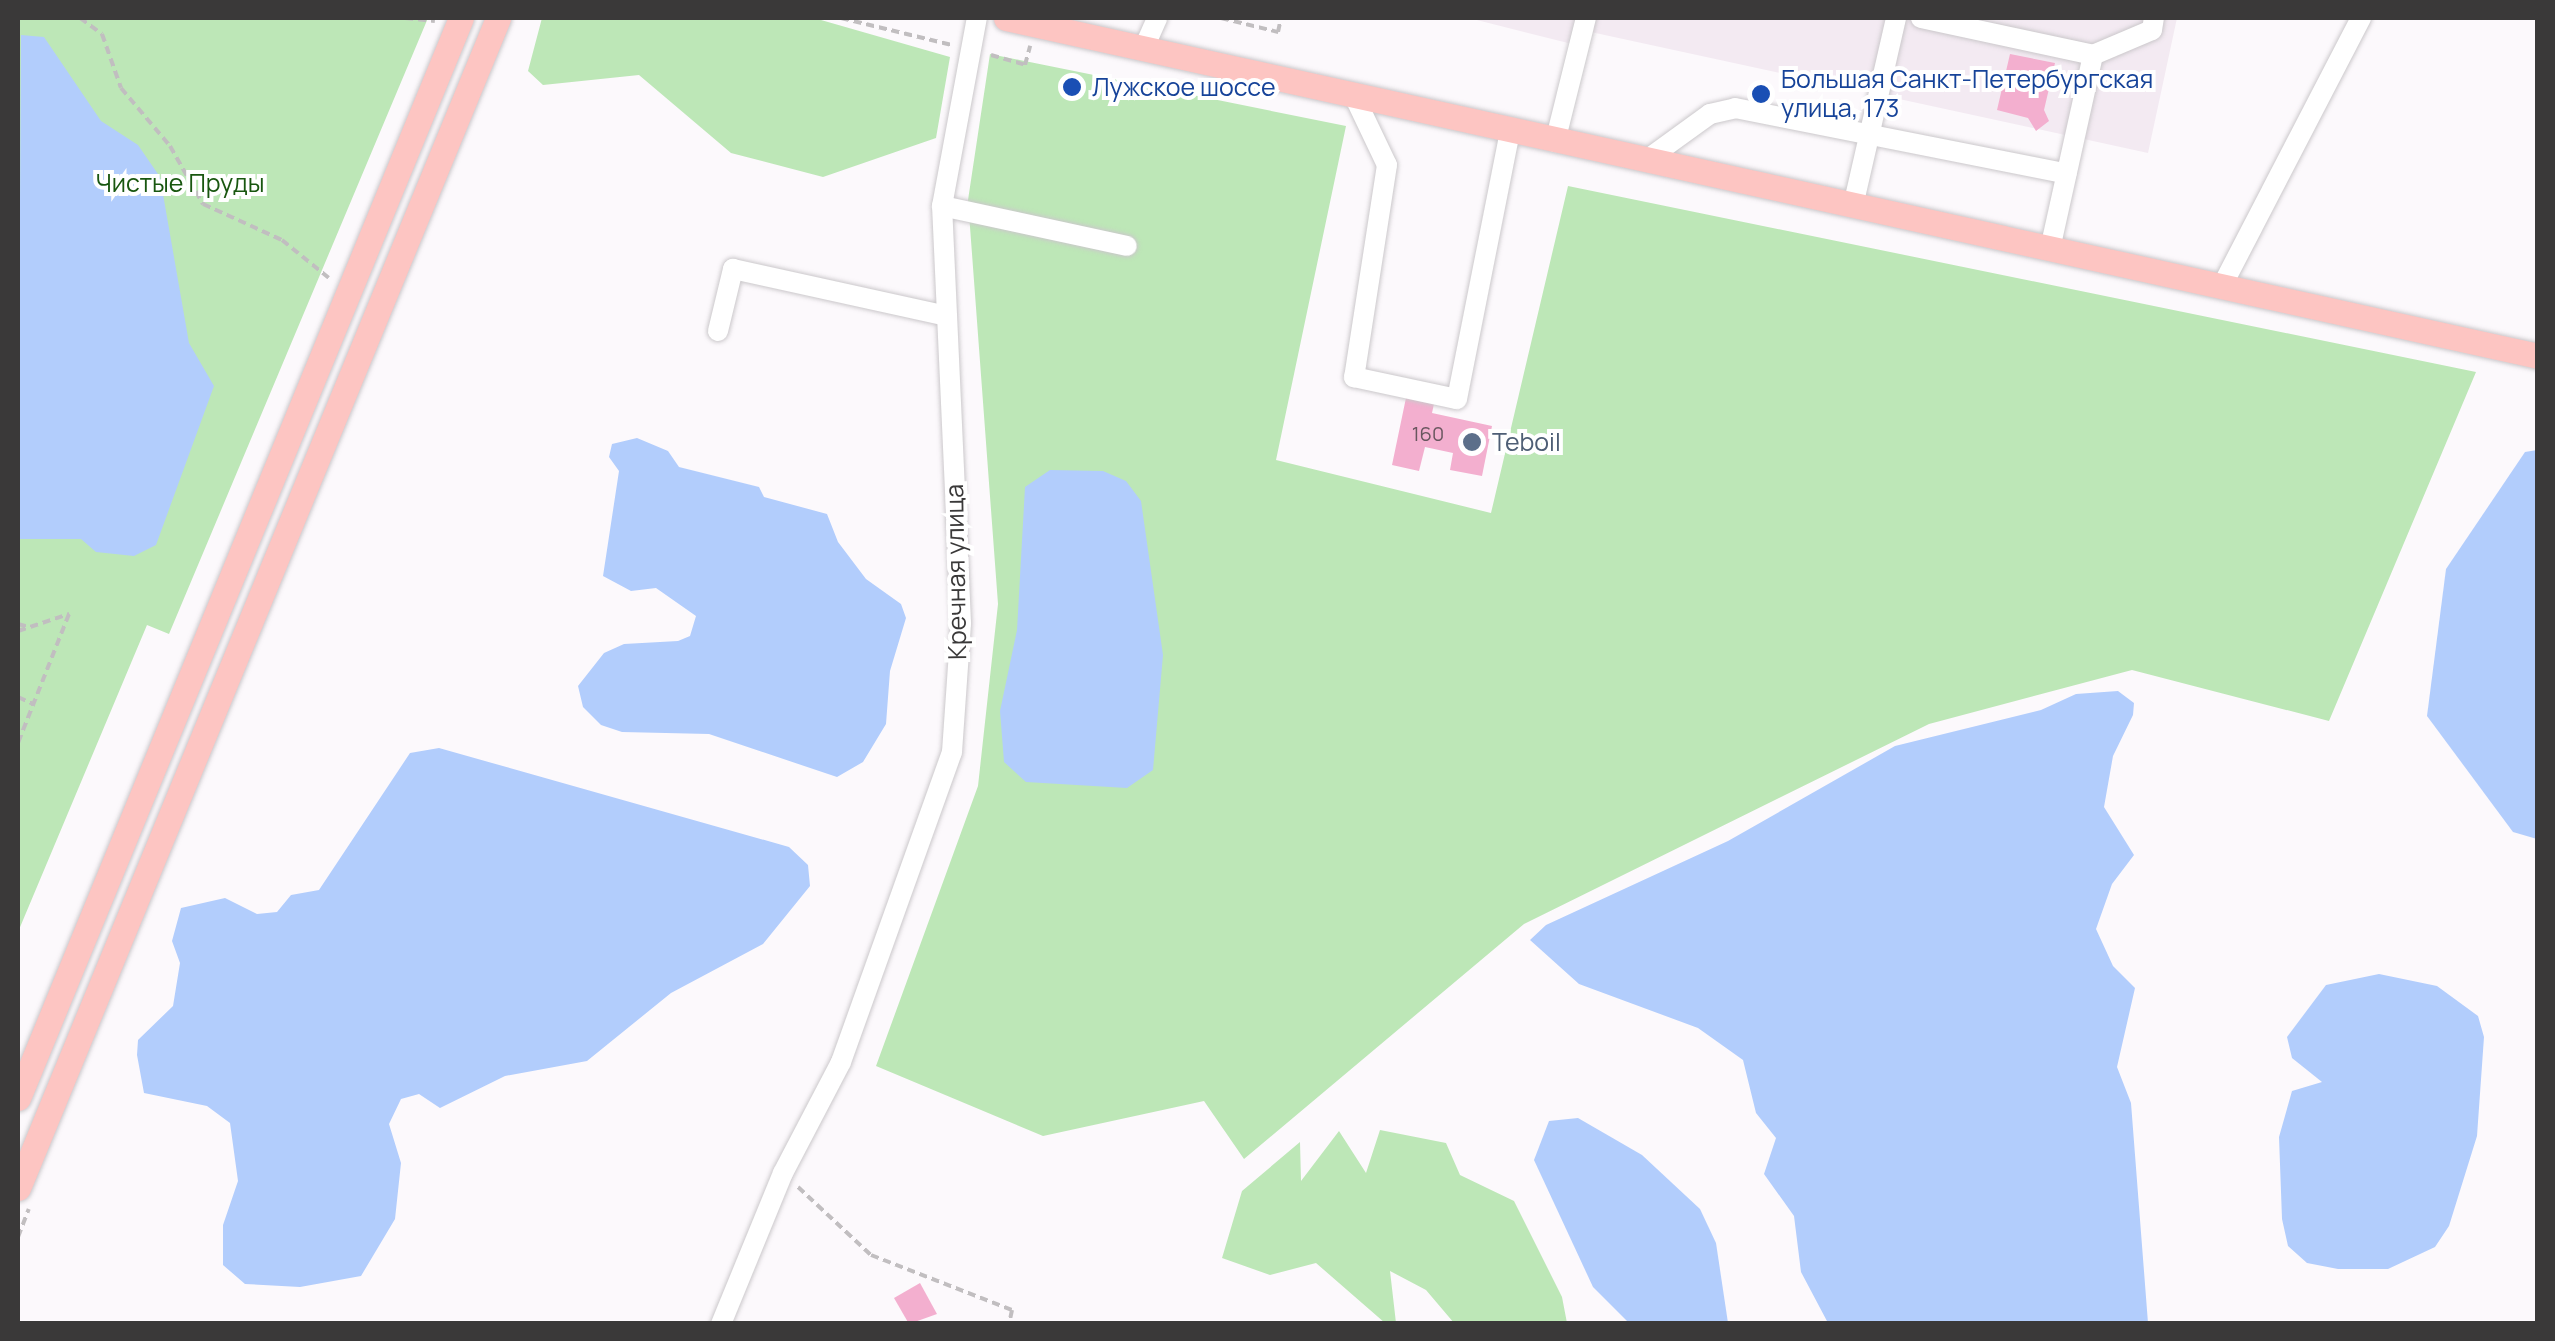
<!DOCTYPE html>
<meta charset="utf-8">
<style>
body{margin:0}
#map{position:relative;width:2555px;height:1341px;overflow:hidden;background:#fcf9fc;font-family:Manrope,sans-serif}
div>[style]{position:absolute}
.built>*{inset:0;background:#f3eaf2}
.green>*{inset:0;background:#bde7b7}
.water>*{inset:0;background:#b2cdfc}
.building>*{inset:0;background:#f3afcf}
.path>*{height:4px;margin-top:-2px;transform-origin:0;background:repeating-linear-gradient(90deg,#c1bec0 0 8px,transparent 0 13px)}
.roads{filter:drop-shadow(0 0 2px #cbc8cb) drop-shadow(0 0 2px #cbc8cb)}
.minor>*{height:20px;margin:-10px;padding:0 10px;transform-origin:10px;border-radius:10px;background:#fff}
.major>*{height:25px;margin:-12.5px;padding:0 12.5px;transform-origin:12.5px;border-radius:12.5px;background:#fdc5c2}
.dots>*{width:28px;height:28px;translate:-50% -50%;box-sizing:border-box;border:5px solid #fff;border-radius:50%}
span{translate:-50% -50%;white-space:nowrap;text-align:center;line-height:1.15;-webkit-text-stroke:8px #fff;paint-order:stroke}
.number-label{font-size:20px;color:#68565e}
.number-label span{-webkit-text-stroke-width:0}
.transit-label{font-size:25px;color:#164399}
.left{translate:0 -50%;text-align:left}
.park-label{font-size:25px;color:#195710}
.service-label{font-size:25px;color:#4e5e75}
.street-label{font-size:25px;color:#3a3939}
.frame{position:absolute;inset:0;border:20px solid #3a3939;pointer-events:none}
</style>
<div id="map">
<div class="built">
<div style="clip-path:polygon(1469px 18px,2177px 18px,2148px 153px,1577px 29px,1572px 44px)"></div>
</div>
<div class="green">
<div style="clip-path:polygon(18px 18px,428px 18px,169px 634px,147px 625px,18px 932px)"></div>
<div style="clip-path:polygon(542px 18px,814px 18px,950px 57px,936px 138px,823px 177px,731px 153px,639px 75px,543px 85px,528px 71px)"></div>
<div style="clip-path:polygon(990px 54px,1346px 126px,1276px 460px,1491px 513px,1568px 186px,2476px 372px,2329px 721px,2132px 670px,1929px 724px,1524px 924px,1244px 1159px,1204px 1101px,1043px 1136px,876px 1066px,978px 786px,998px 604px,968px 200px)"></div>
<div style="clip-path:polygon(1380px 1130px,1446px 1143px,1460px 1175px,1514px 1201px,1562px 1297px,1567px 1323px,1454px 1323px,1426px 1290px,1390px 1271px,1396px 1323px,1385px 1323px,1316px 1263px,1270px 1275px,1222px 1258px,1242px 1191px,1300px 1142px,1301px 1181px,1339px 1131px,1366px 1173px)"></div>
</div>
<div class="water">
<div style="clip-path:polygon(21px 35px,44px 37px,101px 121px,138px 145px,160px 177px,189px 343px,214px 386px,156px 545px,134px 556px,96px 552px,81px 539px,18px 539px)"></div>
<div style="clip-path:polygon(637px 438px,668px 451px,679px 467px,759px 487px,764px 497px,827px 514px,838px 542px,866px 579px,901px 604px,906px 618px,890px 671px,886px 724px,863px 762px,837px 777px,709px 734px,622px 732px,601px 725px,583px 707px,578px 686px,604px 653px,624px 644px,678px 641px,690px 636px,696px 616px,656px 588px,631px 591px,603px 576px,619px 471px,609px 457px,612px 444px)"></div>
<div style="clip-path:polygon(2537px 450px,2538px 450px,2537px 839px,2513px 832px,2427px 716px,2446px 569px,2525px 452px)"></div>
<div style="clip-path:polygon(1050px 470px,1103px 471px,1126px 481px,1141px 501px,1163px 655px,1153px 770px,1127px 788px,1026px 782px,1004px 762px,1000px 711px,1017px 630px,1025px 487px)"></div>
<div style="clip-path:polygon(2118px 691px,2134px 703px,2133px 715px,2113px 756px,2104px 807px,2134px 855px,2112px 884px,2096px 929px,2113px 966px,2135px 988px,2117px 1067px,2131px 1103px,2148px 1323px,1828px 1323px,1801px 1272px,1794px 1216px,1764px 1174px,1776px 1138px,1756px 1113px,1743px 1060px,1698px 1028px,1579px 984px,1530px 940px,1546px 925px,1728px 841px,1895px 746px,2041px 710px,2076px 694px)"></div>
<div style="clip-path:polygon(439px 748px,789px 847px,808px 865px,810px 886px,763px 944px,671px 993px,587px 1061px,505px 1076px,440px 1108px,419px 1094px,401px 1099px,389px 1124px,401px 1163px,395px 1219px,361px 1276px,300px 1287px,245px 1284px,223px 1265px,223px 1225px,238px 1181px,230px 1123px,207px 1106px,144px 1093px,137px 1055px,138px 1040px,173px 1006px,180px 963px,172px 941px,181px 908px,225px 898px,257px 914px,277px 912px,291px 895px,319px 890px,410px 753px)"></div>
<div style="clip-path:polygon(2379px 974px,2437px 986px,2478px 1016px,2484px 1037px,2477px 1136px,2449px 1226px,2435px 1247px,2388px 1269px,2338px 1269px,2307px 1263px,2288px 1246px,2282px 1219px,2279px 1137px,2292px 1091px,2322px 1082px,2292px 1058px,2287px 1037px,2326px 985px)"></div>
<div style="clip-path:polygon(1578px 1118px,1642px 1155px,1700px 1209px,1716px 1243px,1728px 1323px,1629px 1323px,1593px 1287px,1534px 1160px,1549px 1121px)"></div>
</div>
<div class="building">
<div style="clip-path:polygon(2010px 54px,2055px 63px,2044px 110px,2049px 121px,2036px 131px,2028px 118px,1997px 110px)"></div>
<div style="clip-path:polygon(1407px 393px,1435px 399px,1432px 413px,1492px 426px,1482px 476px,1450px 470px,1453px 453px,1425px 447px,1419px 471px,1392px 465px)"></div>
<div style="clip-path:polygon(920px 1283px,937px 1314px,909px 1324px,894px 1298px)"></div>
</div>
<div class="path">
<div style="left:80px;top:18px;width:27px;rotate:36deg"></div>
<div style="left:102px;top:34px;width:57px;rotate:70.6deg"></div>
<div style="left:121px;top:88px;width:76px;rotate:49.8deg"></div>
<div style="left:170px;top:146px;width:67px;rotate:60.4deg"></div>
<div style="left:203px;top:204px;width:87px;rotate:24.5deg"></div>
<div style="left:282px;top:240px;width:60px;rotate:39deg"></div>
<div style="left:405px;top:18px;width:30px;rotate:6deg"></div>
<div style="left:841px;top:18px;width:114px;rotate:13.7deg"></div>
<div style="left:1221px;top:18px;width:59px;rotate:13.8deg"></div>
<div style="left:1278px;top:32px;width:14px;rotate:-78deg"></div>
<div style="left:991px;top:55px;width:35px;rotate:16deg"></div>
<div style="left:1025px;top:65px;width:20px;rotate:-75deg"></div>
<div style="left:18px;top:624px;width:11px;rotate:15deg"></div>
<div style="left:18px;top:631px;width:54px;rotate:-18.4deg"></div>
<div style="left:69px;top:614px;width:139px;rotate:111.6deg"></div>
<div style="left:18px;top:697px;width:17px;rotate:25deg"></div>
<div style="left:798px;top:1187px;width:100px;rotate:43deg"></div>
<div style="left:871px;top:1255px;width:151px;rotate:21.3deg"></div>
<div style="left:1012px;top:1310px;width:14px;rotate:102deg"></div>
<div style="left:18px;top:1237px;width:30px;rotate:-69deg"></div>
</div>
<div class="roads">
<div class="minor">
<div style="left:1921px;top:18px;width:176px;rotate:12.1deg"></div>
<div style="left:2093px;top:55px;width:64px;rotate:-23deg"></div>
<div style="left:2152px;top:30px;width:12px;rotate:-81deg"></div>
<div style="left:1143px;top:50px;width:35px;rotate:-66deg"></div>
<div style="left:1355px;top:98px;width:74px;rotate:64.5deg"></div>
<div style="left:1387px;top:165px;width:215px;rotate:98.8deg"></div>
<div style="left:1354px;top:377px;width:105px;rotate:12.1deg"></div>
<div style="left:1457px;top:399px;width:272px;rotate:-78.8deg"></div>
<div style="left:1555px;top:142px;width:128px;rotate:-76deg"></div>
<div style="left:1645px;top:161px;width:80px;rotate:-35.9deg"></div>
<div style="left:1710px;top:114px;width:26px;rotate:-13deg"></div>
<div style="left:1735px;top:108px;width:338px;rotate:11.2deg"></div>
<div style="left:942px;top:206px;width:189px;rotate:12.2deg"></div>
<div style="left:1853px;top:206px;width:193px;rotate:-77.1deg"></div>
<div style="left:2050px;top:249px;width:199px;rotate:-77.5deg"></div>
<div style="left:2221px;top:288px;width:304px;rotate:-62.6deg"></div>
<div style="left:718px;top:331px;width:64px;rotate:-76.4deg"></div>
<div style="left:733px;top:269px;width:219px;rotate:12.4deg"></div>
<div style="left:721px;top:1324px;width:163px;rotate:-67.7deg"></div>
<div style="left:783px;top:1173px;width:125px;rotate:-62.4deg"></div>
<div style="left:841px;top:1062px;width:329px;rotate:-70.3deg"></div>
<div style="left:952px;top:752px;width:129px;rotate:-86deg"></div>
<div style="left:961px;top:623px;width:417px;rotate:-92.6deg"></div>
<div style="left:942px;top:206px;width:191px;rotate:-79.5deg"></div>
</div>
<div class="major">
<div style="left:1006px;top:18px;width:1569px;rotate:12.44deg"></div>
<div style="left:18px;top:1098px;width:1167px;rotate:-67.7deg"></div>
<div style="left:18px;top:1188px;width:1265px;rotate:-67.69deg"></div>
</div>
</div>
<div class="dots">
<div style="left:1072px;top:87px;background:#1a4fb4"></div>
<div style="left:1761px;top:94px;background:#1a4fb4"></div>
<div style="left:1472px;top:442px;background:#5c6f8a"></div>
</div>
<div class="number-label">
<span style="left:1428px;top:433px">160</span>
</div>
<div class="transit-label">
<span class="left" style="left:1781px;top:94px">Большая Санкт-Петербургская<br>улица, 173</span>
<span class="left" style="left:1092px;top:87px">Лужское шоссе</span>
</div>
<div class="park-label">
<span style="left:180px;top:183px">Чистые Пруды</span>
</div>
<div class="service-label">
<span class="left" style="left:1492px;top:442px">Teboil</span>
</div>
<div class="street-label">
<span style="left:956px;top:572px;rotate:-91deg">Кречная улица</span>
</div>
<div class="frame"></div>
</div>
